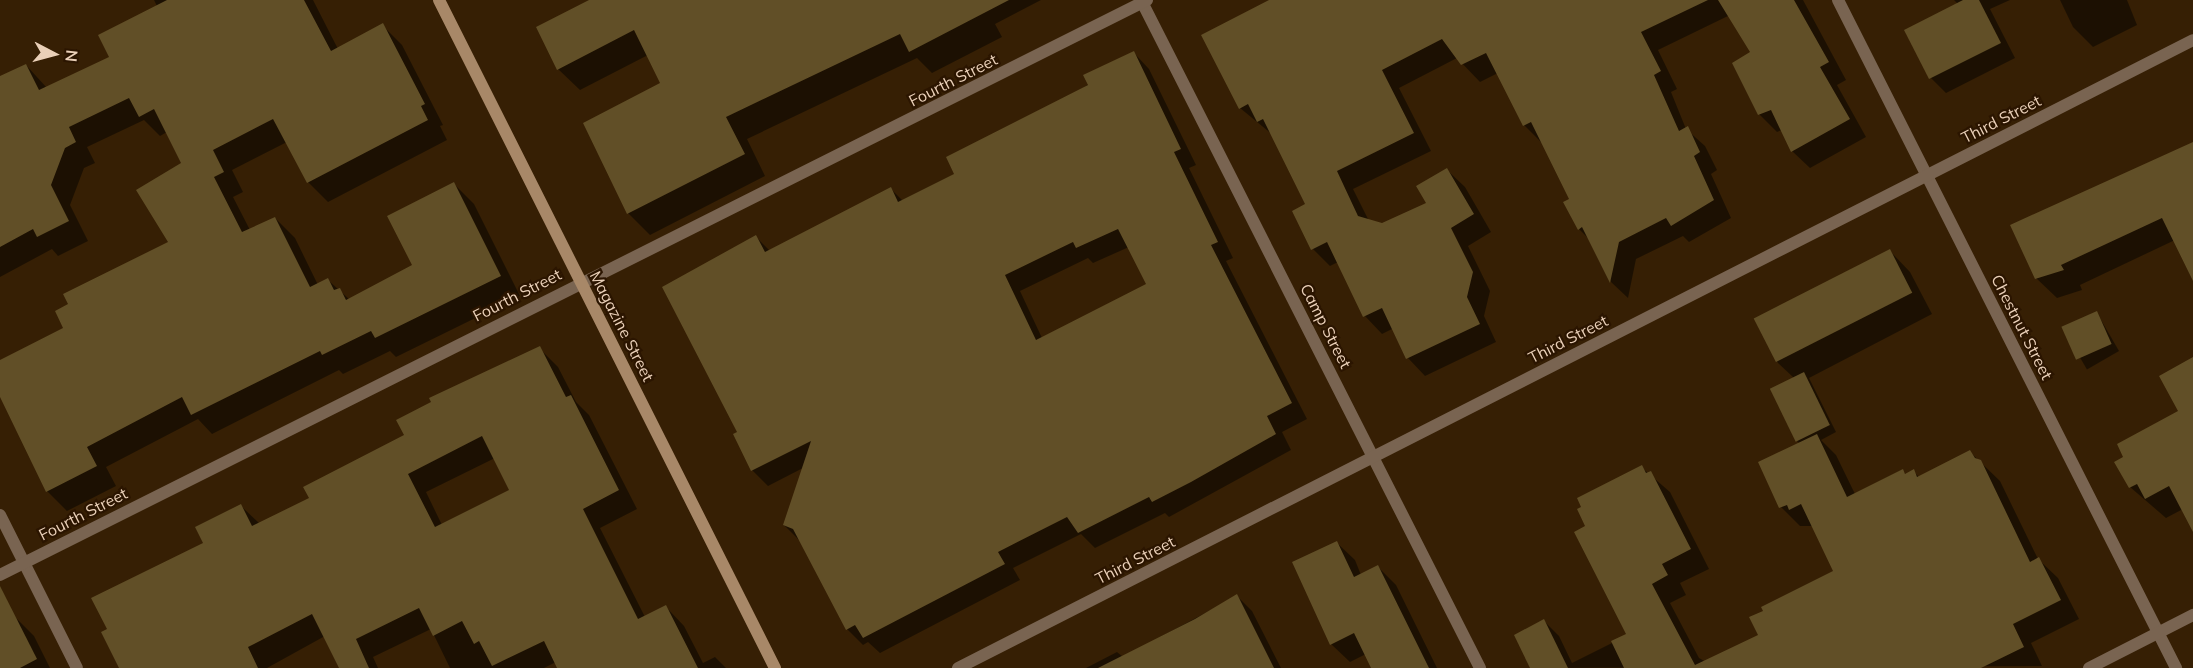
<!DOCTYPE html>
<style>
body{margin:0}
#map{position:relative;width:2193px;height:668px;overflow:hidden;background:#361f04;font-family:Mulish,sans-serif}
div>[style]{position:absolute}
.shadow>*{inset:0;background:#0007;transform-origin:0 0}
.building>*{inset:0;background:#614f27;transform-origin:0 0}
.street>*{height:12px;margin:-6px;padding:0 6px;transform-origin:6px;border-radius:6px;background:#796451}
.secondary>*{height:12px;margin:-6px;padding:0 6px;transform-origin:6px;border-radius:6px;background:#a88868}
span{translate:-50% -50%;white-space:nowrap;text-align:center;line-height:1.15;-webkit-text-stroke:4.5px #2b1500;paint-order:stroke}
.street-label{font-size:16px;color:#ead0b8}
.north{position:absolute;left:24px;top:24px;width:60px;height:60px;-webkit-text-stroke:4px #2b1500;paint-order:stroke;rotate:96deg;font-size:16px;font-weight:700;line-height:24px;text-align:center;color:#ead0b8}
.north::after{content:'';display:block;margin:auto;width:21px;height:27px;background:#ead0b8;clip-path:polygon(50% 0,100% 100%,50% 72%,0 100%)}
</style>
<div id="map">
<div class="shadow">
<div style="clip-path:polygon(154px 0,313px 0,338px 49px,382px 25px,402px 45px,443px 125px,440px 126px,447px 140px,328px 202px,308px 182px,287px 142px,232px 170px,243px 192px,233px 197px,250px 230px,275px 218px,295px 238px,318px 285px,328px 280px,350px 300px,414px 266px,454px 184px,474px 204px,520px 296px,396px 357px,390px 351px,343px 374px,339px 370px,212px 434px,198px 419px,106px 467px,116px 486px,67px 511px,47px 491px,0 394px,0 362px,65px 328px,170px 243px,183px 164px,167px 132px,160px 136px,144px 120px,87px 147px,95px 163px,84px 168px,70px 205px,88px 241px,58px 256px,52px 249px,0 277px,0 78px,26px 65px,47px 88px,111px 57px,157px 6px)"></div>
<div style="clip-path:polygon(593px 0,1041px 0,995px 24px,1002px 37px,932px 73px,917px 58px,747px 139px,765px 176px,650px 235px,628px 213px,662px 84px,648px 55px,580px 90px,558px 69px)"></div>
<div style="clip-path:polygon(1271px 0,1803px 0,1846px 80px,1837px 85px,1866px 137px,1810px 168px,1792px 151px,1782px 130px,1777px 132px,1759px 114px,1752px 53px,1730px 15px,1658px 50px,1677px 89px,1671px 92px,1686px 129px,1705px 146px,1717px 170px,1711px 174px,1731px 218px,1689px 242px,1683px 236px,1636px 259px,1628px 298px,1611px 282px,1591px 241px,1579px 229px,1572px 199px,1542px 143px,1524px 125px,1498px 73px,1480px 82px,1457px 58px,1399px 88px,1431px 151px,1353px 189px,1369px 221px,1382px 225px,1428px 203px,1447px 170px,1465px 187px,1491px 232px,1468px 246px,1490px 291px,1484px 316px,1496px 342px,1425px 376px,1408px 358px,1394px 328px,1382px 334px,1365px 316px,1338px 262px,1330px 266px,1313px 249px,1307px 205px,1273px 135px,1240px 108px)"></div>
<div style="clip-path:polygon(1954px 0,2010px 0,1990px 9px,2015px 58px,1946px 93px,1931px 78px,1958px 4px)"></div>
<div style="clip-path:polygon(2060px 0,2127px 0,2137px 25px,2093px 47px,2073px 27px)"></div>
<div style="clip-path:polygon(evenodd,1134px 53px,1149px 69px,1196px 165px,1189px 168px,1233px 258px,1226px 261px,1307px 419px,1282px 432px,1291px 450px,1169px 517px,1165px 513px,1095px 548px,1081px 534px,1013px 568px,1020px 580px,880px 653px,868px 642px,863px 645px,847px 629px,800px 541px,784px 525px,803px 468px,768px 486px,752px 470px,739px 432px,756px 237px,770px 251px,891px 189px,903px 201px,956px 175px,1134px 53px,1129px 247px,1148px 284px,1042px 338px,1020px 291px,1088px 258px,1093px 263px,1129px 247px)"></div>
<div style="clip-path:polygon(2193px 148px,2193px 277px,2175px 240px,2080px 285px,2082px 290px,2057px 298px,2036px 278px)"></div>
<div style="clip-path:polygon(1890px 251px,1910px 272px,1932px 314px,1809px 378px,1836px 432px,1821px 440px,1836px 455px,1855px 494px,1902px 470px,1906px 475px,1913px 471px,1919px 477px,1970px 452px,2000px 481px,2038px 559px,2058px 578px,2079px 619px,2031px 643px,2042px 666px,1534px 668px,1544px 621px,1559px 636px,1572px 663px,1628px 635px,1587px 527px,1641px 467px,1670px 492px,1709px 569px,1680px 583px,1686px 595px,1670px 603px,1699px 658px,1706px 662px,1760px 635px,1835px 572px,1813px 526px,1800px 526px,1781px 507px,1800px 444px,1797px 441px,1794px 378px,1778px 363px,1757px 322px)"></div>
<div style="left:2097px;top:313px;width:44px;height:37px;rotate:60deg"></div>
<div style="clip-path:polygon(evenodd,539px 348px,558px 367px,576px 402px,589px 415px,637px 509px,600px 528px,645px 617px,666px 607px,684px 626px,703px 663px,715px 657px,726px 668px,559px 668px,556px 662px,544px 668px,450px 668px,431px 629px,373px 657px,378px 668px,340px 668px,325px 636px,267px 668px,121px 668px,206px 543px,241px 506px,260px 524px,311px 499px,539px 348px,495px 458px,511px 491px,442px 525px,426px 492px,495px 458px)"></div>
<div style="clip-path:polygon(2193px 358px,2193px 527px,2183px 509px,2166px 518px,2130px 487px,2180px 412px)"></div>
<div style="clip-path:polygon(1336px 542px,1355px 560px,1361px 575px,1378px 567px,1396px 585px,1437px 668px,1374px 668px,1366px 654px,1350px 662px,1331px 644px)"></div>
<div style="clip-path:polygon(1237px 596px,1252px 611px,1281px 668px,1086px 668px,1117px 652px,1123px 657px)"></div>
<div style="clip-path:polygon(15px 617px,34px 636px,50px 668px,0 668px,0 625px)"></div>
</div>
<div class="building">
<div style="clip-path:polygon(167px 0,304px 0,331px 51px,383px 23px,425px 104px,421px 106px,428px 120px,307px 183px,273px 119px,213px 150px,224px 172px,214px 177px,242px 232px,275px 217px,310px 287px,328px 278px,334px 290px,340px 288px,346px 300px,412px 265px,387px 216px,454px 182px,501px 276px,375px 338px,371px 331px,322px 355px,320px 351px,191px 415px,182px 397px,87px 447px,97px 466px,46px 492px,0 397px,0 360px,63px 328px,55px 311px,68px 304px,63px 294px,168px 242px,136px 190px,181px 163px,154px 109px,139px 117px,129px 98px,69px 127px,76px 142px,65px 148px,51px 185px,69px 221px,37px 237px,33px 229px,0 247px,0 76px,26px 64px,39px 90px,109px 57px,98px 35px)"></div>
<div style="clip-path:polygon(589px 0,1009px 0,909px 52px,900px 34px,726px 117px,745px 154px,627px 214px,583px 123px,660px 83px,634px 30px,557px 70px,536px 27px)"></div>
<div style="clip-path:polygon(1269px 0,1708px 0,1641px 32px,1661px 71px,1654px 75px,1679px 131px,1688px 126px,1700px 152px,1694px 156px,1714px 200px,1671px 226px,1666px 218px,1619px 242px,1610px 283px,1582px 227px,1578px 230px,1563px 202px,1569px 199px,1531px 122px,1523px 126px,1486px 53px,1461px 65px,1442px 39px,1382px 70px,1414px 133px,1337px 171px,1358px 216px,1382px 223px,1426px 203px,1416px 186px,1447px 168px,1474px 214px,1451px 228px,1473px 272px,1467px 297px,1480px 324px,1406px 359px,1382px 308px,1363px 317px,1327px 242px,1311px 250px,1292px 211px,1305px 204px,1263px 119px,1257px 122px,1248px 104px,1239px 109px,1201px 35px)"></div>
<div style="clip-path:polygon(1718px 0,1794px 0,1829px 62px,1820px 67px,1850px 119px,1791px 152px,1771px 110px,1758px 115px,1732px 63px,1750px 52px)"></div>
<div style="clip-path:polygon(1963px 0,1979px 0,2001px 43px,1929px 79px,1904px 30px)"></div>
<div style="clip-path:polygon(evenodd,1134px 51px,1181px 149px,1174px 152px,1218px 242px,1211px 245px,1292px 403px,1267px 416px,1276px 434px,1191px 482px,1152px 502px,1149px 497px,1078px 533px,1067px 517px,998px 552px,1005px 564px,863px 638px,855px 625px,846px 630px,793px 529px,783px 525px,811px 441px,751px 471px,733px 434px,737px 432px,662px 287px,756px 235px,765px 252px,891px 187px,898px 202px,954px 174px,946px 157px,1088px 85px,1083px 75px,1134px 51px,1118px 229px,1146px 284px,1036px 340px,1005px 275px,1073px 242px,1076px 248px,1118px 229px)"></div>
<div style="clip-path:polygon(2193px 142px,2193px 281px,2162px 218px,2061px 265px,2064px 270px,2035px 279px,2010px 225px)"></div>
<div style="left:1890px;top:249px;width:49px;height:153px;rotate:63deg"></div>
<div style="left:2097px;top:311px;width:36px;height:39px;rotate:66deg"></div>
<div style="clip-path:polygon(evenodd,540px 346px,566px 397px,571px 395px,619px 490px,583px 509px,638px 619px,666px 605px,698px 668px,557px 668px,544px 641px,492px 666px,479px 641px,474px 644px,462px 621px,433px 636px,419px 608px,356px 639px,369px 668px,339px 668px,312px 614px,248px 647px,258px 668px,119px 668px,101px 632px,107px 629px,91px 598px,203px 543px,195px 527px,241px 504px,252px 526px,309px 498px,303px 487px,404px 435px,396px 420px,431px 402px,429px 398px,540px 346px,482px 436px,509px 490px,435px 527px,408px 474px,482px 436px)"></div>
<div style="clip-path:polygon(2193px 357px,2193px 532px,2169px 486px,2145px 499px,2137px 484px,2129px 488px,2114px 462px,2123px 457px,2117px 444px,2178px 411px,2159px 376px)"></div>
<div style="left:1804px;top:372px;width:59px;height:38px;rotate:64deg"></div>
<div style="clip-path:polygon(1817px 434px,1847px 497px,1903px 469px,1905px 474px,1914px 469px,1917px 477px,1970px 450px,1975px 458px,1981px 460px,2030px 562px,2039px 557px,2061px 600px,2013px 624px,2024px 647px,1981px 668px,1624px 668px,1611px 641px,1626px 634px,1574px 532px,1585px 526px,1577px 509px,1581px 507px,1577px 498px,1642px 465px,1646px 473px,1651px 471px,1691px 549px,1662px 564px,1668px 575px,1652px 584px,1695px 665px,1758px 635px,1749px 617px,1763px 611px,1761px 607px,1833px 571px,1801px 504px,1789px 510px,1787px 505px,1779px 508px,1758px 462px)"></div>
<div style="clip-path:polygon(1337px 541px,1354px 577px,1378px 565px,1429px 668px,1371px 668px,1354px 633px,1330px 645px,1292px 562px)"></div>
<div style="clip-path:polygon(0 586px,37px 659px,20px 668px,0 668px)"></div>
<div style="clip-path:polygon(1237px 594px,1274px 668px,1098px 668px,1195px 619px)"></div>
<div style="clip-path:polygon(1544px 619px,1568px 668px,1530px 668px,1514px 635px)"></div>
</div>
<div class="street">
<div style="left:1141px;top:0;width:749px;rotate:63.09deg"></div>
<div style="left:1838px;top:0;width:749px;rotate:63.16deg"></div>
<div style="left:0;top:515px;width:171px;rotate:63.3deg"></div>
<div style="left:0;top:575px;width:1283px;rotate:-26.62deg"></div>
<div style="left:958px;top:668px;width:1385px;rotate:-26.95deg"></div>
<div style="left:2089px;top:668px;width:117px;rotate:-27deg"></div>
</div>
<div class="secondary">
<div style="left:439px;top:0;width:748px;rotate:63.3deg"></div>
</div>
<div class="street-label">
<span style="left:953px;top:80px;rotate:-27deg">Fourth Street</span>
<span style="left:2001px;top:119px;rotate:-27deg">Third Street</span>
<span style="left:517px;top:295px;rotate:-27deg">Fourth Street</span>
<span style="left:622px;top:326px;rotate:63deg">Magazine Street</span>
<span style="left:1326px;top:326px;rotate:63deg">Camp Street</span>
<span style="left:2022px;top:327px;rotate:63deg">Chestnut Street</span>
<span style="left:1568px;top:339px;rotate:-27deg">Third Street</span>
<span style="left:83px;top:514px;rotate:-27deg">Fourth Street</span>
<span style="left:1135px;top:560px;rotate:-27deg">Third Street</span>
</div>
<div class="north">N</div>
</div>
